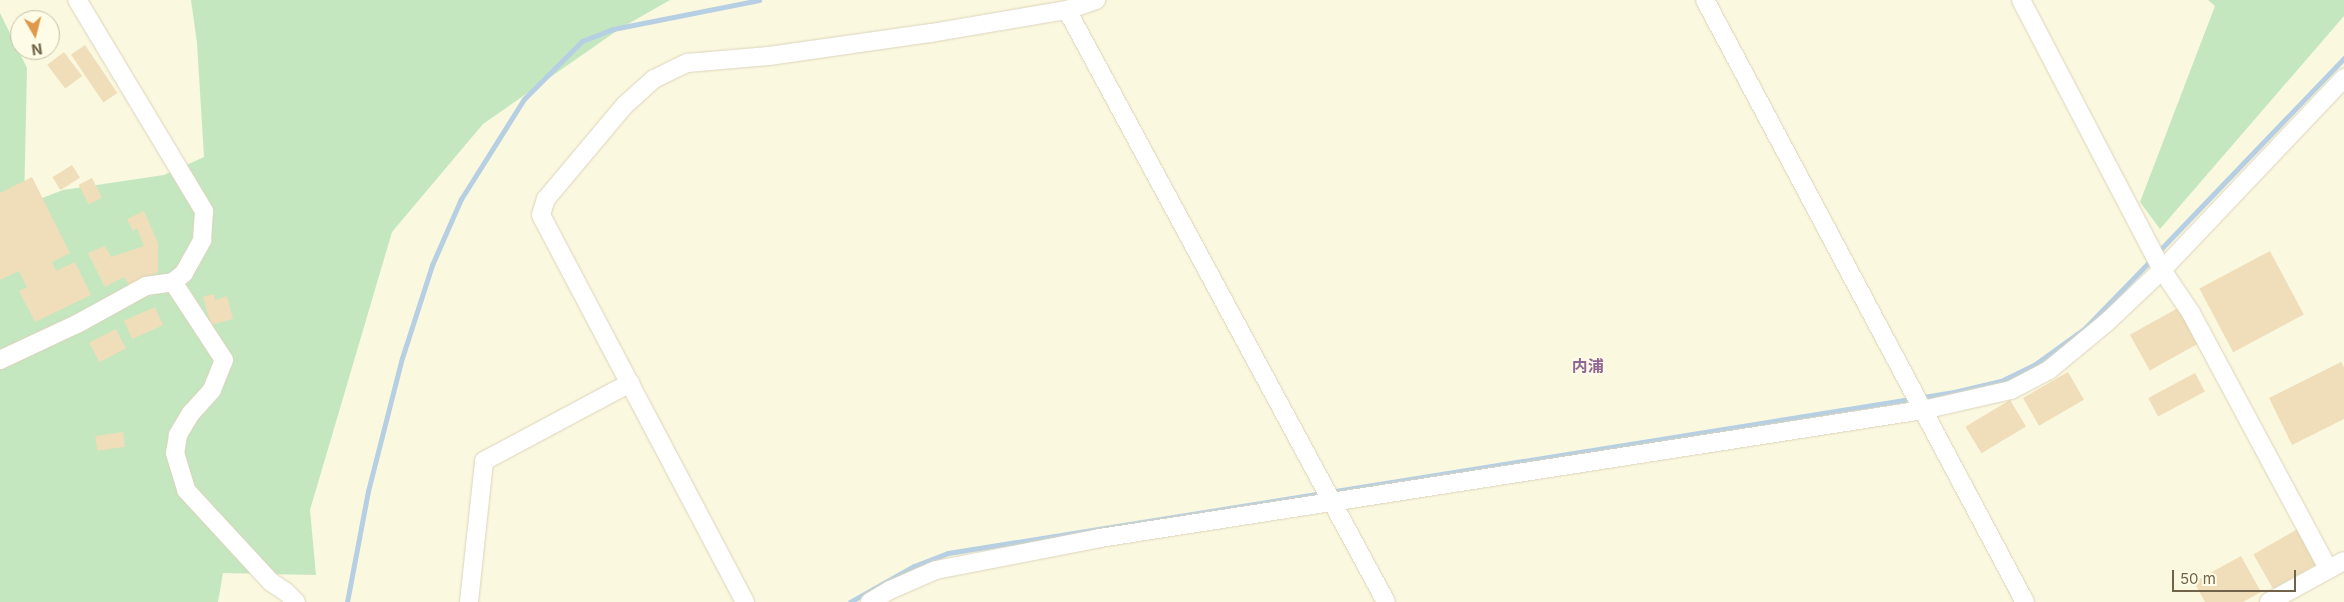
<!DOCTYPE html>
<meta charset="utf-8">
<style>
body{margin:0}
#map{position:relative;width:2344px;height:602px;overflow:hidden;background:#fbf8e0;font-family:Inter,"Noto Sans JP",sans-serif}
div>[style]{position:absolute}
.green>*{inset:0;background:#c4e7c0}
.stream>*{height:5px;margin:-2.5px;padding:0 2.5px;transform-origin:2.5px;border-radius:2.5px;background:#b6cfe3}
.building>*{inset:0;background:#efdeb9;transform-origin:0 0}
.roads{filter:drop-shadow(0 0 1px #dbd4bb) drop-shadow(0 0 1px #dbd4bb)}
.minor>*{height:18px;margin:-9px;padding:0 9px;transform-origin:9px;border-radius:9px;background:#fff}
span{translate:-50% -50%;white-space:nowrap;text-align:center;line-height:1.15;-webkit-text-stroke:4.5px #fefce6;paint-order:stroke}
.neighbourhood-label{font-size:16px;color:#926593;font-weight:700}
.north{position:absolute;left:10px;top:10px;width:50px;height:50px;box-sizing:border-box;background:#fefce6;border:1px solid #c5bfa7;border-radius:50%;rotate:172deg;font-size:14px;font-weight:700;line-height:20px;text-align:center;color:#706349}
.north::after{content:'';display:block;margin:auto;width:18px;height:22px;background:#e0984a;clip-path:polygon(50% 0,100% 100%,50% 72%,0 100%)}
.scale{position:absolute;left:2172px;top:570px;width:124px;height:22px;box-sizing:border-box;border:2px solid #706349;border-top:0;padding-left:6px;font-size:15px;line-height:18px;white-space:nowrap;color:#706349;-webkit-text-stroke:4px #fefce6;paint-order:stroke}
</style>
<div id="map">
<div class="green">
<div style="clip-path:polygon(191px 0,670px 0,621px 28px,483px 124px,392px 232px,310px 510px,316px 575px,223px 573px,218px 602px,0 602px,0 13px,27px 68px,24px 205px,63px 190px,164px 175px,204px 157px,197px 43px)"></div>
<div style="clip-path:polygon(2208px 0,2344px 0,2344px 16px,2160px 229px,2140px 202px,2215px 6px)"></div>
</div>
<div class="stream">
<div style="left:2157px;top:253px;width:270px;rotate:-46.2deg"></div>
<div style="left:347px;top:602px;width:113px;rotate:-79.3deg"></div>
<div style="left:368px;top:491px;width:137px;rotate:-75.7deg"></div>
<div style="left:402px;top:358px;width:98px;rotate:-72.1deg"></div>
<div style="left:432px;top:265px;width:72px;rotate:-66.3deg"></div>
<div style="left:461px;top:199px;width:118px;rotate:-57.8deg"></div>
<div style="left:524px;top:99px;width:82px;rotate:-45deg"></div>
<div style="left:582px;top:41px;width:33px;rotate:-21deg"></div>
<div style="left:613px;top:29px;width:149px;rotate:-11.2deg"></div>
<div style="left:850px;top:602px;width:73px;rotate:-29.4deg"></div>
<div style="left:914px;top:566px;width:36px;rotate:-21deg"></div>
<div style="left:948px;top:553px;width:1019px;rotate:-9.09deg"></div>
<div style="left:1954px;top:392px;width:48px;rotate:-13.2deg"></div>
<div style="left:2001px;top:381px;width:37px;rotate:-26deg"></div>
<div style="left:2034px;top:365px;width:62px;rotate:-35.8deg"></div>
<div style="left:2084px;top:329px;width:98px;rotate:-45.8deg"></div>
</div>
<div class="building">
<div style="left:85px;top:45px;width:58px;height:17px;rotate:56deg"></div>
<div style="left:64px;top:52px;width:30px;height:21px;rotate:53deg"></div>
<div style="left:72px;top:165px;width:15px;height:23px;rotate:58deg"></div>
<div style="clip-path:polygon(32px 177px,70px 253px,52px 262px,56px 271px,75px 262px,91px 295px,35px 322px,19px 291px,27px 287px,19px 271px,0 280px,0 193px)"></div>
<div style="left:92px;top:178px;width:22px;height:15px;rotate:63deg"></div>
<div style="clip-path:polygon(144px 211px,158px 243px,158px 272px,129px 285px,124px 277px,105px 287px,88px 253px,105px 246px,111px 257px,144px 246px,137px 228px,133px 231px,127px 219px)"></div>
<div style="left:2270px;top:251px;width:72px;height:80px;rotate:62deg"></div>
<div style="clip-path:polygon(214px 294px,215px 300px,227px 296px,233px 319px,211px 325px,203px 297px)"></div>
<div style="left:155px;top:307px;width:20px;height:34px;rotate:66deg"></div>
<div style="left:2178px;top:308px;width:41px;height:55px;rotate:61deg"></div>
<div style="left:116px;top:329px;width:22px;height:30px;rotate:63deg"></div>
<div style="clip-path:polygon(2341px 362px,2344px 367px,2344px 419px,2292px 445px,2269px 398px)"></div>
<div style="left:2068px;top:372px;width:32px;height:52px;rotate:60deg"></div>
<div style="left:2195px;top:373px;width:21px;height:53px;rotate:62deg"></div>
<div style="left:2010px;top:400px;width:31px;height:52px;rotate:59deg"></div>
<div style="left:123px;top:432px;width:15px;height:28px;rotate:82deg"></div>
<div style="left:2301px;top:527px;width:40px;height:55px;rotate:60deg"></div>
<div style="clip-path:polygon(2241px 556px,2261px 592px,2243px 602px,2205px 602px,2194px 582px)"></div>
</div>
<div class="roads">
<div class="minor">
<div style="left:1705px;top:0;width:682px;rotate:62.01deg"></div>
<div style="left:2021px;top:0;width:305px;rotate:62.4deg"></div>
<div style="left:2162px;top:270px;width:52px;rotate:56deg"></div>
<div style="left:2191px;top:313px;width:290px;rotate:61.8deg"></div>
<div style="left:1067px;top:10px;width:672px;rotate:61.68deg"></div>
<div style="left:173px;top:282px;width:93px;rotate:56.8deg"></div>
<div style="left:224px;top:360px;width:32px;rotate:112deg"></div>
<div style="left:212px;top:390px;width:31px;rotate:132deg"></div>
<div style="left:191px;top:413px;width:26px;rotate:121deg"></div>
<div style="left:178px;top:435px;width:18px;rotate:99deg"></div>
<div style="left:175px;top:453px;width:39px;rotate:73deg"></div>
<div style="left:186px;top:490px;width:125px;rotate:47.3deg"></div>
<div style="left:271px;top:582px;width:18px;rotate:34deg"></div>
<div style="left:286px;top:592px;width:14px;rotate:45deg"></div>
<div style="left:0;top:360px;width:85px;rotate:-25.1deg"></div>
<div style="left:77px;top:324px;width:79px;rotate:-28.8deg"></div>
<div style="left:146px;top:286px;width:27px;rotate:-8deg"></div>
<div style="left:173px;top:282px;width:14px;rotate:-39deg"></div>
<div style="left:184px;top:273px;width:38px;rotate:-61deg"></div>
<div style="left:202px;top:240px;width:29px;rotate:-86deg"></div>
<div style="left:204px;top:211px;width:246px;rotate:-121deg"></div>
<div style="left:469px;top:602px;width:142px;rotate:-83.9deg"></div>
<div style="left:484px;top:461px;width:166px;rotate:-28.1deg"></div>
<div style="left:745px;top:602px;width:437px;rotate:-117.8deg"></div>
<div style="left:541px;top:215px;width:17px;rotate:-73deg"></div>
<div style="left:546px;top:199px;width:123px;rotate:-50deg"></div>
<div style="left:625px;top:105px;width:39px;rotate:-42deg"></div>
<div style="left:654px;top:79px;width:37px;rotate:-26deg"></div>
<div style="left:687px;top:63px;width:82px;rotate:-4.9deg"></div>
<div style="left:769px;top:56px;width:164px;rotate:-8.1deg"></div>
<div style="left:931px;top:33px;width:138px;rotate:-9.6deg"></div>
<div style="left:1067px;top:10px;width:31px;rotate:-19deg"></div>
<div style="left:870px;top:602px;width:23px;rotate:-31deg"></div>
<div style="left:890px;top:590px;width:50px;rotate:-23.5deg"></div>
<div style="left:936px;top:570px;width:167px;rotate:-11deg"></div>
<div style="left:1100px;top:538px;width:833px;rotate:-8.84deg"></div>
<div style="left:1923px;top:410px;width:90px;rotate:-12.8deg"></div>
<div style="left:2011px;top:390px;width:43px;rotate:-27.8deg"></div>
<div style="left:2049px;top:370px;width:75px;rotate:-39.6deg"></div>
<div style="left:2107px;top:322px;width:76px;rotate:-43.4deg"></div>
<div style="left:2162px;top:270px;width:265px;rotate:-46.5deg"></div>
<div style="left:2269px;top:602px;width:85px;rotate:-28.7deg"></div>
</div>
</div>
<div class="neighbourhood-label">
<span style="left:1588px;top:366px">内浦</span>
</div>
<div class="north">N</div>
<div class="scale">50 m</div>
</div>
